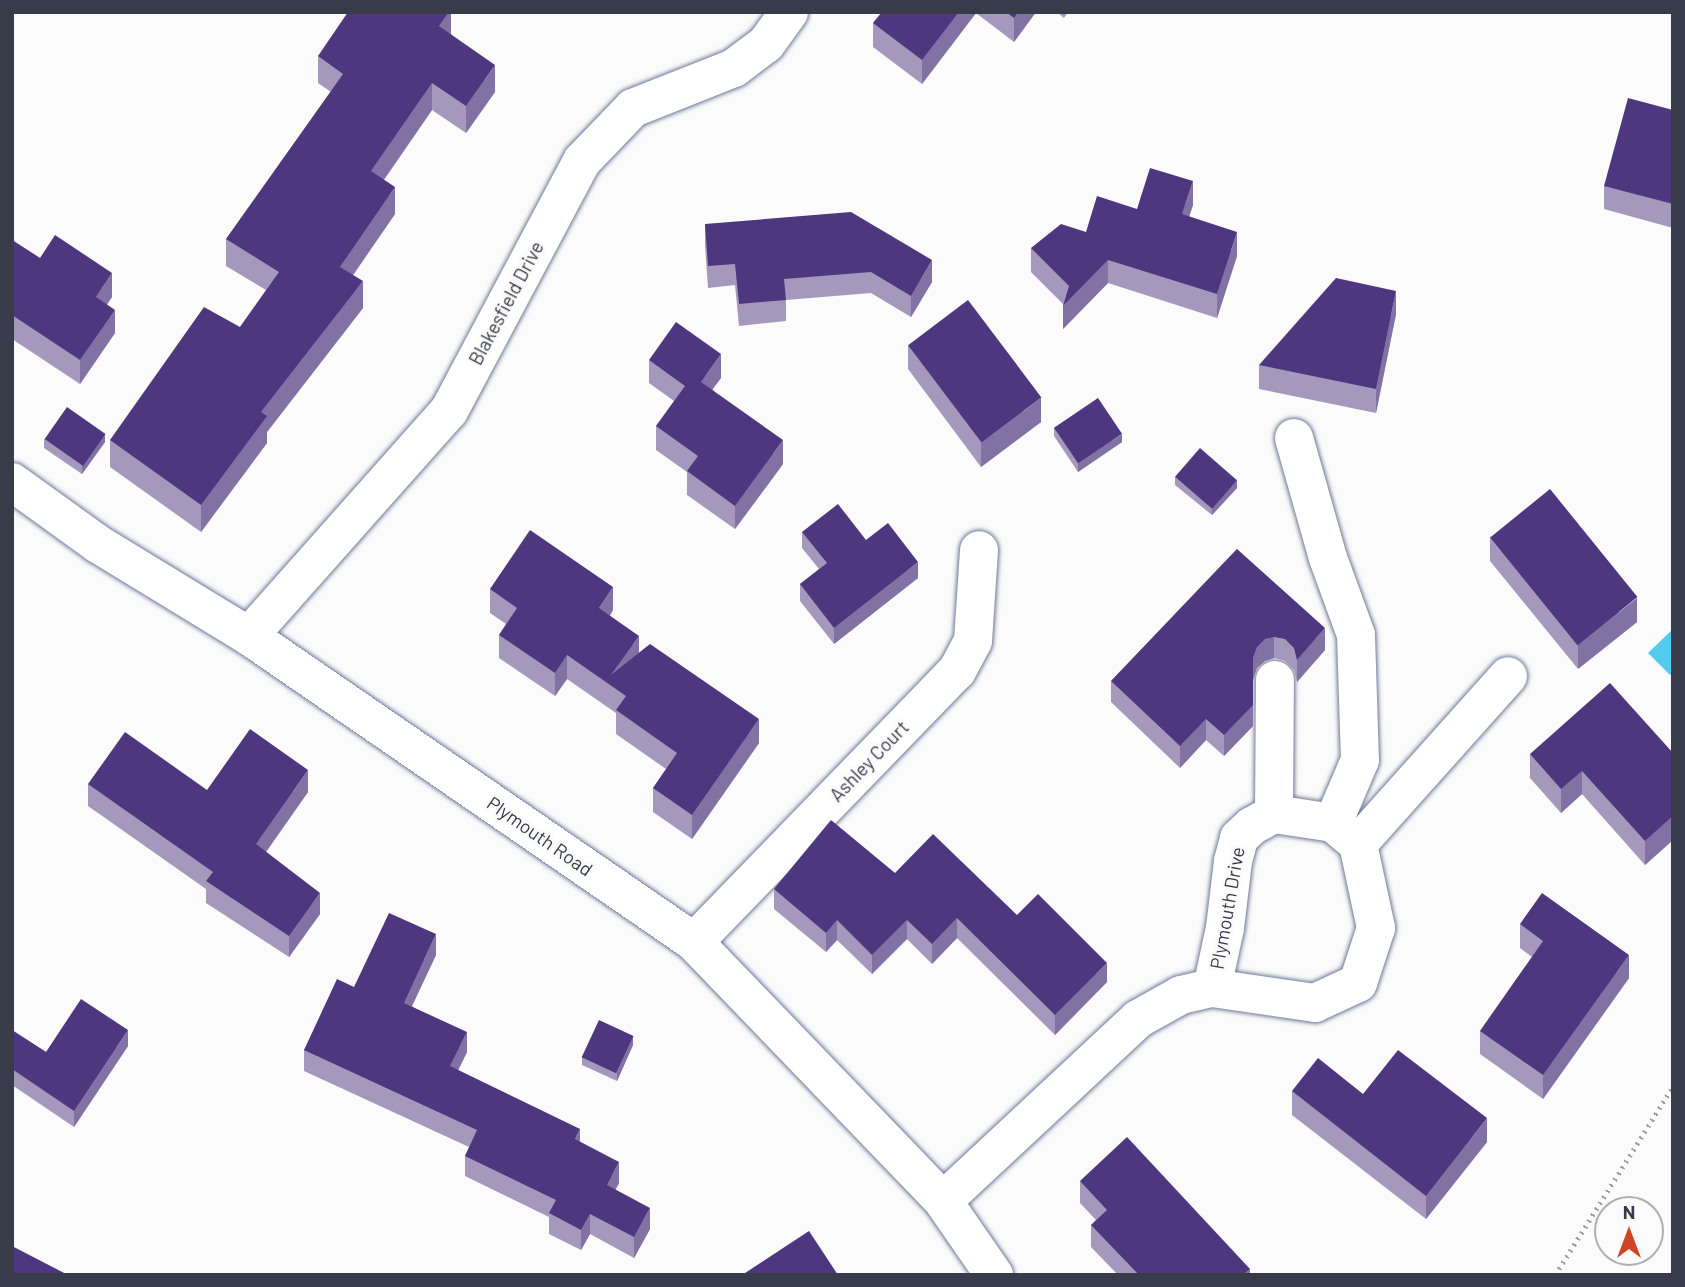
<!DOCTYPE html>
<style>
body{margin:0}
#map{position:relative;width:1685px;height:1287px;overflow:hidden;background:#fbfbfb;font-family:Barlow,sans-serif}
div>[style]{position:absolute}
.water>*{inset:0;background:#53ccf0}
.path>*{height:4.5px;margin-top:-2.25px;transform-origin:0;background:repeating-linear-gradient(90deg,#a0a2a8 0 2px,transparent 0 7px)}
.roads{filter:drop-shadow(0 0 2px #707a99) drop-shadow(0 0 2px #707a99)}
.minor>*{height:38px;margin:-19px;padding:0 19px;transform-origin:19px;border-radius:19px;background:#fff}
.wall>*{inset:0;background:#a499bd}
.shaded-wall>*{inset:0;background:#8272a4}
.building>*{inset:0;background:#4e377f;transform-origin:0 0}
span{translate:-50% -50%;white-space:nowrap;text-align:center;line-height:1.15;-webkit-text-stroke:7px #fbfbfb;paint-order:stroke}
.street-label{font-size:19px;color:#383c4a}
.frame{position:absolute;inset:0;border:14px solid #383c4a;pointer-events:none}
.north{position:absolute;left:1594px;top:1196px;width:70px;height:70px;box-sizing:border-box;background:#fbfbfb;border:2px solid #adafb4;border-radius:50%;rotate:0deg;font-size:19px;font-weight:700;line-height:28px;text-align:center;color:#383c4a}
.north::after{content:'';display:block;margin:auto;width:24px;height:32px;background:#cf4523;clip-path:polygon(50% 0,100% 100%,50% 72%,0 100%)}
</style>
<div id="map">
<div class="water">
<div style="clip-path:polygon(1673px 629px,1673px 672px,1670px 675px,1648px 653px)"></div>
</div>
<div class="path">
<div style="left:1555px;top:1275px;width:223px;rotate:-58deg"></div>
</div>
<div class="roads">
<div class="minor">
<div style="left:1294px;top:438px;width:125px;rotate:74.2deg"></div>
<div style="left:1328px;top:558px;width:82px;rotate:70deg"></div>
<div style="left:1356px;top:635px;width:125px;rotate:88.2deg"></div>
<div style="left:1360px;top:760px;width:69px;rotate:113.2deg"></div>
<div style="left:12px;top:482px;width:106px;rotate:35.8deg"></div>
<div style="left:98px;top:544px;width:177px;rotate:31.4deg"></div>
<div style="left:249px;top:636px;width:540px;rotate:34.51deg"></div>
<div style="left:694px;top:942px;width:359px;rotate:46.1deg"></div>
<div style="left:943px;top:1201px;width:90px;rotate:55.4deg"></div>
<div style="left:249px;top:636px;width:301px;rotate:-48.4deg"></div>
<div style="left:449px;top:411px;width:283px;rotate:-62deg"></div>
<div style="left:582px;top:161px;width:74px;rotate:-46.1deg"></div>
<div style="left:633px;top:108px;width:109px;rotate:-21.6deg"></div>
<div style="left:734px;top:68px;width:40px;rotate:-37deg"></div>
<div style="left:766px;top:44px;width:39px;rotate:-54deg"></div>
<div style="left:1274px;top:814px;width:134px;rotate:-89.6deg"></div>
<div style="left:1358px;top:844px;width:225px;rotate:-48.2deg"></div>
<div style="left:694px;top:942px;width:378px;rotate:-45.9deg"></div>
<div style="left:957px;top:671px;width:34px;rotate:-62deg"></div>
<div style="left:973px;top:641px;width:91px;rotate:-86.2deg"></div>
<div style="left:943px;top:1201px;width:267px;rotate:-43deg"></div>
<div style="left:1138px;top:1019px;width:49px;rotate:-29.2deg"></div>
<div style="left:1181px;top:995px;width:32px;rotate:-13deg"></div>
<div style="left:1212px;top:988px;width:61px;rotate:-77.8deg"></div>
<div style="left:1225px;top:928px;width:67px;rotate:-83.2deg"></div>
<div style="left:1233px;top:861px;width:24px;rotate:-75deg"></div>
<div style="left:1239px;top:838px;width:18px;rotate:-43deg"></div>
<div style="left:1252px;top:826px;width:25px;rotate:-29deg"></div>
<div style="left:1274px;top:814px;width:60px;rotate:8.7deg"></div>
<div style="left:1333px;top:823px;width:33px;rotate:40deg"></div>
<div style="left:1358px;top:844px;width:86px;rotate:77.9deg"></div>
<div style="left:1376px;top:928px;width:58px;rotate:108.1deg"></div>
<div style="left:1358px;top:983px;width:47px;rotate:155.1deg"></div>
<div style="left:1315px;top:1003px;width:104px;rotate:-171.7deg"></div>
</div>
</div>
<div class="wall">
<div style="clip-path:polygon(451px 12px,451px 34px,495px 92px,466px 133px,432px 110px,384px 180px,395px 214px,353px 275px,363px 308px,267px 432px,267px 443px,201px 532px,110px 467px,110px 440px,240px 327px,266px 290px,226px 266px,226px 239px,331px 92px,318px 83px,318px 56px)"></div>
<div style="clip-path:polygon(882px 12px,1036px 12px,1014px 42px,976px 13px,922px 84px,873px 47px,873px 23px)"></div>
<div style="clip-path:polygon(1057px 12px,1068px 12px,1064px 18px)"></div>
<div style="clip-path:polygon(1673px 110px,1673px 228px,1604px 209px,1604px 186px)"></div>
<div style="clip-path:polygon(1193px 205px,1189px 217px,1237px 256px,1217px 318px,1108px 283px,1063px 329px,1063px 304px,1031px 272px,1031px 248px,1086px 232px,1137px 209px)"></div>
<div style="clip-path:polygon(705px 224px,932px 282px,911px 317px,871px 293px,786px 300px,786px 321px,739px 326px,735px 285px,708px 288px,705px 245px)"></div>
<div style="clip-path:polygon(12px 240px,40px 258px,112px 297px,107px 304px,115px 333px,80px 384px,12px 339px)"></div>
<div style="clip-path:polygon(1396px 314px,1376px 413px,1259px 389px,1259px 365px)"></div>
<div style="clip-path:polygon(908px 345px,1041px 422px,981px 467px,908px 369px)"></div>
<div style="clip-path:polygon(649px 360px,721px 378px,712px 389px,783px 464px,735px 529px,687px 495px,687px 472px,656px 450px,656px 426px,674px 401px,649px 383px)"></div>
<div style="clip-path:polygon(1054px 428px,1122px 442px,1078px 472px,1054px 436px)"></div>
<div style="clip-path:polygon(44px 439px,105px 442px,82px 474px,44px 448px)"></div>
<div style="clip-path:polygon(1175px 477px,1237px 488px,1212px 515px,1175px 485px)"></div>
<div style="clip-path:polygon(802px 532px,866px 540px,918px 578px,834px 644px,800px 601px,800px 584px,819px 569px,802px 548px)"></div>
<div style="clip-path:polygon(1490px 537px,1637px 622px,1578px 669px,1490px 561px)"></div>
<div style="clip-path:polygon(1237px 549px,1325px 650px,1297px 682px,1294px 670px,1285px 661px,1274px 658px,1265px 661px,1257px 668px,1253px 680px,1253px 726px,1224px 756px,1206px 740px,1180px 768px,1111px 702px,1111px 681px)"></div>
<div style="clip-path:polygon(490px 589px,613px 610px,610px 616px,639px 653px,759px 743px,692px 839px,653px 812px,653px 788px,666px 769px,616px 734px,616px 713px,567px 679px,555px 696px,499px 658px,499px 635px,506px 624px,490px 613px)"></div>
<div style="clip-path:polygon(1673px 753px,1673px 840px,1645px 865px,1582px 794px,1561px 813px,1530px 778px,1530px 754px)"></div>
<div style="clip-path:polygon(88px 784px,207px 790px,308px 792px,266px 852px,320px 914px,289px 957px,206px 903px,206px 889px,88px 806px)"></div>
<div style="clip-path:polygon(895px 873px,1017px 915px,1107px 982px,1055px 1035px,957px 938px,932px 964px,907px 939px,872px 974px,837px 940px,826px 952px,774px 909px,774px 889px)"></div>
<div style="clip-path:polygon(1520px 924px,1629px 978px,1543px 1099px,1480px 1054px,1480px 1031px,1532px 957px,1520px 948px)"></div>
<div style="clip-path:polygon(436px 955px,412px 1006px,467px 1052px,458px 1070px,580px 1142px,619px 1183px,615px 1190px,650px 1229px,634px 1258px,590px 1234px,581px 1250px,549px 1234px,549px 1217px,465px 1176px,465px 1156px,469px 1147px,304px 1071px,304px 1050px,354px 987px)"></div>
<div style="clip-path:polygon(12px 1030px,46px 1052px,128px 1046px,74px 1127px,12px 1085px)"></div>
<div style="clip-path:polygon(633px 1045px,617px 1081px,582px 1065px,582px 1057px)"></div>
<div style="clip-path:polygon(1292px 1091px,1363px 1094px,1487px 1142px,1426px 1219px,1292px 1115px)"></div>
<div style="clip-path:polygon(1080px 1181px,1250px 1275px,1118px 1275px,1091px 1247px,1091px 1225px,1096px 1220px,1080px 1203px)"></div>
</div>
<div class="shaded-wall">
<div style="clip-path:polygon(449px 12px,451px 12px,451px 36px,439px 26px)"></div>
<div style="clip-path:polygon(959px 12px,976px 12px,976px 13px,922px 84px,922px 60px)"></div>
<div style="clip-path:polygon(1018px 12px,1036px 12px,1014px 42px,1014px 18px)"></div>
<div style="clip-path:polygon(495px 65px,495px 92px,466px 133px,466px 106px)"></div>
<div style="clip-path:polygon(432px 83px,432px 110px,371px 198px,371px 171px)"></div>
<div style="clip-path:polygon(1193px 181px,1193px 205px,1182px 238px,1182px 214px)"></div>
<div style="clip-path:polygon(395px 187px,395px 214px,340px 294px,340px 267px)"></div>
<div style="clip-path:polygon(1237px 232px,1237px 256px,1217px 318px,1217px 294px)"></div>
<div style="clip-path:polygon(932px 260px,932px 282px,911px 317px,911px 296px)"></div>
<div style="clip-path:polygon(1108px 260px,1108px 283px,1063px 329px,1063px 306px)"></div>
<div style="clip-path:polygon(112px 273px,112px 297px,96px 321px,96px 297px)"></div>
<div style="clip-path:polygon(363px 281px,363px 308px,267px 432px,267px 443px,201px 532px,201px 505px,261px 412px)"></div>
<div style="clip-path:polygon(1396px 291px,1396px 314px,1376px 413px,1376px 389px)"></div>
<div style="clip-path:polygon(115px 310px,115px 333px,80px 384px,80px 360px)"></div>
<div style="clip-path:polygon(721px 354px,721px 378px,701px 405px,701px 382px)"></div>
<div style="clip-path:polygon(1041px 398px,1041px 422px,981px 467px,981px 443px)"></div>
<div style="clip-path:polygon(105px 434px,105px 442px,82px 474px,82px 466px)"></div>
<div style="clip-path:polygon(1122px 434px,1122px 442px,1078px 472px,1078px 463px)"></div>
<div style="clip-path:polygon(783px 440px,783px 464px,735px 529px,735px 506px)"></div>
<div style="clip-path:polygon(1237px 480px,1237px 488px,1212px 515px,1212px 506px)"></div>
<div style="clip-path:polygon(918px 562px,918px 578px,834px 644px,834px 628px)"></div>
<div style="clip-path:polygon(613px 587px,613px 610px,599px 632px,599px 608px)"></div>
<div style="clip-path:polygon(1637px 598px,1637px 622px,1578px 669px,1578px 645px)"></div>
<div style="clip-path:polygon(1325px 628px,1325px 650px,1297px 682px,1297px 660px)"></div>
<div style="clip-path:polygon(639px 636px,639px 660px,611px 675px)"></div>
<div style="clip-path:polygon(1274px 637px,1274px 658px,1265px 661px,1257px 668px,1253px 680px,1253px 726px,1224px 756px,1224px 735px,1257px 647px,1265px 639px)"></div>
<div style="clip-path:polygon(567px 655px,567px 679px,555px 696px,555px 673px)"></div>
<div style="clip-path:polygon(759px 719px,759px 743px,692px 839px,692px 815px)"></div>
<div style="clip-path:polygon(1206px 719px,1206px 740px,1180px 768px,1180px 746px)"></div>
<div style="clip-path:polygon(308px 770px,308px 792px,256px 866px,256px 844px)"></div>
<div style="clip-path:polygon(1582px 771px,1582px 794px,1561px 813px,1561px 789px)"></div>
<div style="clip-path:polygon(1673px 816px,1673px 840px,1645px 865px,1645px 841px)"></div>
<div style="clip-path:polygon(320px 893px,320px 914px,289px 957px,289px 936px)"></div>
<div style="clip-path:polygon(957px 918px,957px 938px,932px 964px,932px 944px)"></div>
<div style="clip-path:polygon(837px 920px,837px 940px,826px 952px,826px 933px)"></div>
<div style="clip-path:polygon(907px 920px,907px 939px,872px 974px,872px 955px)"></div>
<div style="clip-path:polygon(436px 934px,436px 955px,404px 1023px,404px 1003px)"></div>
<div style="clip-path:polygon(1629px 955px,1629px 978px,1543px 1099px,1543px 1075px)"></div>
<div style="clip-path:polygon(1107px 963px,1107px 982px,1055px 1035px,1055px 1015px)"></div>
<div style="clip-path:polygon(128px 1030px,128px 1046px,74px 1127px,74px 1111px)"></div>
<div style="clip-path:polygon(467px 1032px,467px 1052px,450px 1087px,450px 1066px)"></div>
<div style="clip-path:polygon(633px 1036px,633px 1045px,617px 1081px,617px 1072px)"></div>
<div style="clip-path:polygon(1487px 1118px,1487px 1142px,1426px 1219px,1426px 1196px)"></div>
<div style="clip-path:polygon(580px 1129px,580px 1150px,575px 1139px)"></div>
<div style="clip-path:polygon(619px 1162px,619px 1183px,607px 1206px,607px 1185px)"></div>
<div style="clip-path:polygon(650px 1208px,650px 1229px,634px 1258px,634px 1237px)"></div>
<div style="clip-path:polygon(590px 1214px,590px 1234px,581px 1250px,581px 1230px)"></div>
<div style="clip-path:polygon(1250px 1269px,1250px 1275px,1243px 1275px)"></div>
</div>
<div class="building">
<div style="clip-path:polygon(348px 12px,449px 12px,439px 26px,495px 65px,466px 106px,432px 83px,371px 171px,395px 187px,340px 267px,363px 281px,261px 412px,267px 416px,201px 505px,110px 440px,204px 307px,240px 327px,279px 272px,226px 239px,343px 74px,318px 56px)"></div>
<div style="clip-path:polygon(882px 12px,959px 12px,922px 60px,873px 23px)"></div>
<div style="clip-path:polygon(1006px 12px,1018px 12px,1014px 18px)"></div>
<div style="clip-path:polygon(1628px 98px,1673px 110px,1673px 204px,1604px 186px)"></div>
<div style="clip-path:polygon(1150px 168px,1193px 181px,1182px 214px,1237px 232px,1217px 294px,1108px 260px,1063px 306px,1069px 286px,1031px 248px,1061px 224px,1086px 232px,1097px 196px,1137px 209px)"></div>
<div style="clip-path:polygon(851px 212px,932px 260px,911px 296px,871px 272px,784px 279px,786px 300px,739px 304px,735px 264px,708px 266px,705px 224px)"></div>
<div style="clip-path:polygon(55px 235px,112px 273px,96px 297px,115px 310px,80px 360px,12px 315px,12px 240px,40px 258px)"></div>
<div style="clip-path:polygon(1336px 278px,1396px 291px,1376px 389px,1259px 365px)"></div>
<div style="left:968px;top:300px;width:122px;height:75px;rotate:53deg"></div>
<div style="clip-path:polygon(676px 322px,721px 354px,701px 382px,783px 440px,735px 506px,687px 471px,698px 456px,656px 426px,685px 386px,649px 360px)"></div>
<div style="left:1098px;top:398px;width:43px;height:53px;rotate:56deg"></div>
<div style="left:67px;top:407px;width:47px;height:39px;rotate:35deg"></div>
<div style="left:1200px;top:448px;width:49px;height:38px;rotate:41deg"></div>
<div style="left:1550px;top:489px;width:139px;height:77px;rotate:51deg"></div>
<div style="clip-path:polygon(838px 504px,866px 540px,888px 523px,918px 562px,834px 628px,800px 584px,827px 563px,802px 532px)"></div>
<div style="clip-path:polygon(530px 530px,613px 587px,599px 608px,639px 636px,611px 675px,650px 644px,759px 719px,692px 815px,653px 788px,677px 753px,616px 710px,626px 696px,567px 655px,555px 673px,499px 635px,517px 608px,490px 589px)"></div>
<div style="clip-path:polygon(1237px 549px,1325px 628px,1297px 660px,1294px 648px,1285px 639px,1274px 637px,1265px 639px,1257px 647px,1253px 658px,1253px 705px,1224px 735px,1206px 719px,1180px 746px,1111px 681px)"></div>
<div style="clip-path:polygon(1610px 683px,1673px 753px,1673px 816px,1645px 841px,1582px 771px,1561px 789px,1530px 754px)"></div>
<div style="clip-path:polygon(250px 729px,308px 770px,256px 844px,320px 893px,289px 936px,206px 881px,213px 872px,88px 784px,125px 732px,207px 790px)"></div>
<div style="clip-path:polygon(831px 820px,895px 873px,933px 834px,1017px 915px,1038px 894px,1107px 963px,1055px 1015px,957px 918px,932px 944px,907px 920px,872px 955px,837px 920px,826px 933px,774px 889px)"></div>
<div style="clip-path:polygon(1542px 893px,1629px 955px,1543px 1075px,1480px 1031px,1543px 941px,1520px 924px)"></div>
<div style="clip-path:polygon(389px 913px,436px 934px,404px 1003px,467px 1032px,450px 1066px,580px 1129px,575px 1139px,619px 1162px,607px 1185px,650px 1208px,634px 1237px,590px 1214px,581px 1230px,549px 1213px,556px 1200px,465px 1156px,477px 1130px,304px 1050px,337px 979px,354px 987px)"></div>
<div style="clip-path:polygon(81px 999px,128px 1030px,74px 1111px,12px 1069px,12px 1030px,46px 1052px)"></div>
<div style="left:599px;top:1020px;width:38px;height:41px;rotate:25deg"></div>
<div style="clip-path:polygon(1398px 1050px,1487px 1118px,1426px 1196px,1292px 1091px,1318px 1058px,1363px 1094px)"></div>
<div style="clip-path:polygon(1127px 1137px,1250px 1269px,1243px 1275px,1139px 1275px,1091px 1225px,1107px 1210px,1080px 1181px)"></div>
<div style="clip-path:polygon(809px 1231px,838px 1275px,742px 1275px)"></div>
<div style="clip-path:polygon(12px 1246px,68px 1275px,12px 1275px)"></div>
</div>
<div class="street-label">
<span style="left:506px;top:303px;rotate:-62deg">Blakesfield Drive</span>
<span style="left:869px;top:761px;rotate:-46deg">Ashley Court</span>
<span style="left:540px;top:836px;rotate:35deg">Plymouth Road</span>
<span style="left:1227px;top:908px;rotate:-80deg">Plymouth Drive</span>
</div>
<div class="frame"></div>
<div class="north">N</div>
</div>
